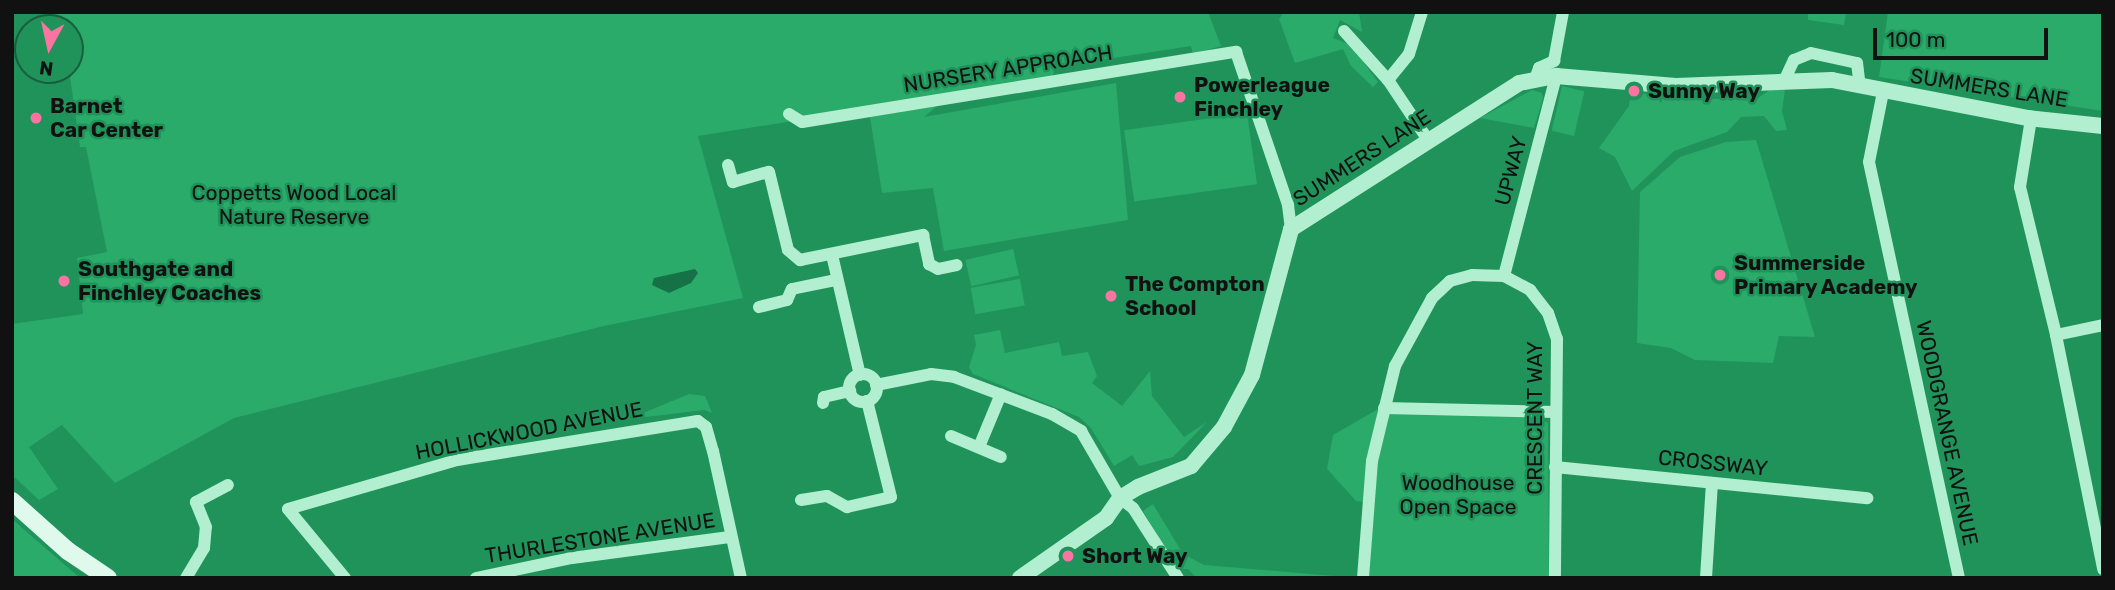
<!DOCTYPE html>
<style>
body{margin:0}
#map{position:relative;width:2115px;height:590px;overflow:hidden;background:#20935b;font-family:Rubik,sans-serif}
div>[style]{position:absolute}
.green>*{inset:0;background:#2aab6a;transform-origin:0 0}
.water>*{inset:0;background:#167246}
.minor>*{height:12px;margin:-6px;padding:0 6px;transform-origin:6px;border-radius:6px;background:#b2eed0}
.minor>.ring{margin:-6px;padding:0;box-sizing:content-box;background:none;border:12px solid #b2eed0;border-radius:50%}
.tertiary>*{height:16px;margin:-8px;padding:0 8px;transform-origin:8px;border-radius:8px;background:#b2eed0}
.secondary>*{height:18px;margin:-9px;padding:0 9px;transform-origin:9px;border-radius:9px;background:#dffaed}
.dots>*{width:19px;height:19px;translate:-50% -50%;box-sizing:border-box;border:4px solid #20935b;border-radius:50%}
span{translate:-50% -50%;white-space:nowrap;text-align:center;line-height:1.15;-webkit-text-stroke:5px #20935b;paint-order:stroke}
.street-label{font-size:21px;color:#111}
.poi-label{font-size:21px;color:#111;font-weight:700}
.left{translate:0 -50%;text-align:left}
.park-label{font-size:21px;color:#111}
.frame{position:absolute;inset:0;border:14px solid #111;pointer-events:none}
.north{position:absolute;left:14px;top:14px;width:70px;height:70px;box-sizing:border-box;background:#20935b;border:2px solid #1a5f3d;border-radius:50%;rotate:188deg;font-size:19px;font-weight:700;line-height:28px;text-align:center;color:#111}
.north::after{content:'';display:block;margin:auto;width:24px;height:32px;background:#fb73a1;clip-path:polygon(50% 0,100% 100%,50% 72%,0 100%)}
.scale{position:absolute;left:1873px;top:28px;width:175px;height:32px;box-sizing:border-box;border:4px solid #111;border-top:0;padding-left:9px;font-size:21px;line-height:24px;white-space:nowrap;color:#111;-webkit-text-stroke:5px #20935b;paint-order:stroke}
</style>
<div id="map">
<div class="green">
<div style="clip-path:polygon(57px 12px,1208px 12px,1221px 46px,1193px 54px,1191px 46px,1055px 67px,1052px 80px,698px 136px,743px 298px,604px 326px,234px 418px,115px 483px,62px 425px,29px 447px,58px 489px,39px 500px,12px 475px,12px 324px,83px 314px,77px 258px,107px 252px,86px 147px,80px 147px,69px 70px,70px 28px,60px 28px)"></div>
<div style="clip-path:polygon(1284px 12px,1359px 12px,1362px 32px,1340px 20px,1333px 38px,1351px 45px,1378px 82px,1373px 87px,1351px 66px,1343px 49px,1295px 63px,1279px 19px)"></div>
<div style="clip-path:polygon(1808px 12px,1846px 12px,1844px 25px,1808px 20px)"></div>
<div style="clip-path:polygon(1888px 12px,2103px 12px,2103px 111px,1879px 77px)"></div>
<div style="clip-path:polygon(1116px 83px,1128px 220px,944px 251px,933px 188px,882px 193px,870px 117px,938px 105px,924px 117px)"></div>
<div style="left:1562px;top:86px;width:23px;height:46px;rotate:13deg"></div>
<div style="clip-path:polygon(1771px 89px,1785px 89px,1782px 111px,1787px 130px,1776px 131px,1764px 116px,1741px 117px,1727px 132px,1674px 151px,1632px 191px,1615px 157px,1599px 148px,1629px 106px,1631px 92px,1655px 95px,1661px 103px,1665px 92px,1685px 96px,1697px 93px,1703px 100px,1728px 98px,1730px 90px,1745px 92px,1751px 103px)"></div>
<div style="clip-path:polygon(1532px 90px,1542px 93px,1543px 98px,1534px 128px,1480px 118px)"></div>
<div style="left:1247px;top:113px;width:72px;height:124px;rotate:82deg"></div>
<div style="clip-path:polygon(1756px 140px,1815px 337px,1779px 336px,1773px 363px,1695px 360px,1671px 348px,1637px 343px,1640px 192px,1680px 157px,1726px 142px)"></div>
<div style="left:1013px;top:249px;width:27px;height:49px;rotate:77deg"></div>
<div style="left:1020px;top:279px;width:27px;height:50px;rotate:80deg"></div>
<div style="clip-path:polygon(1000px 330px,1005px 353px,1059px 342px,1062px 356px,1088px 352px,1097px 376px,1092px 383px,1122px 406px,1150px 371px,1152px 396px,1184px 437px,1207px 422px,1173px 457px,1139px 466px,1132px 455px,1114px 466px,1091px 428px,1079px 417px,973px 374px,969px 367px,976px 345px,974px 335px)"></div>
<div style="clip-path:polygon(689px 394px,705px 396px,712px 413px,704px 410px,629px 419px)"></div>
<div style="clip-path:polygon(1378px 409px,1364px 502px,1356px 501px,1327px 469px,1333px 435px)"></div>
<div style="clip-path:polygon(1394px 411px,1537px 415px,1548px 423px,1549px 578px,1369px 578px,1378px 456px,1386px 416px)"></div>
<div style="clip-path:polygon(1153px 504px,1183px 554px,1204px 565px,1357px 578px,1197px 578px,1188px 569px,1178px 569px,1143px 511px)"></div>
<div style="clip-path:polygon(12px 519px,21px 527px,80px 578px,12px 578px)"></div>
</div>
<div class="water">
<div style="clip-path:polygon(695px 269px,698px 273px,691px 283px,669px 293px,652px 285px,654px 278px)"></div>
</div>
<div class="minor">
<div style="left:1344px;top:31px;width:66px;rotate:48.1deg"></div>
<div style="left:1388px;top:80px;width:72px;rotate:56.3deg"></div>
<div style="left:1535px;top:79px;width:12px;rotate:-70deg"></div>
<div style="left:1539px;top:68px;width:17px;rotate:-25deg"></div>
<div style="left:1554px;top:61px;width:50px;rotate:-79.6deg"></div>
<div style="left:1785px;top:79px;width:21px;rotate:-65deg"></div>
<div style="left:1794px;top:60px;width:18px;rotate:-22deg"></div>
<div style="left:1811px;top:53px;width:47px;rotate:12.3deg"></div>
<div style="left:1857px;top:63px;width:24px;rotate:83deg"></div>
<div style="left:1388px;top:80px;width:33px;rotate:-51deg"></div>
<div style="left:1409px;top:54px;width:44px;rotate:-72.8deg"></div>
<div style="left:1883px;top:92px;width:71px;rotate:101.3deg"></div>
<div style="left:1869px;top:162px;width:426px;rotate:77.8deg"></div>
<div style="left:789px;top:114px;width:15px;rotate:32deg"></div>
<div style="left:802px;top:122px;width:440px;rotate:-9.2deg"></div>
<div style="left:1236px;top:52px;width:162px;rotate:71.2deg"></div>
<div style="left:1288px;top:205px;width:24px;rotate:83deg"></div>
<div style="left:2031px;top:119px;width:69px;rotate:99.2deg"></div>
<div style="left:2020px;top:187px;width:152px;rotate:76.3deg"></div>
<div style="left:2056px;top:335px;width:239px;rotate:78.6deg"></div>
<div style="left:728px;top:165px;width:18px;rotate:74deg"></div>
<div style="left:733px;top:182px;width:37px;rotate:-16deg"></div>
<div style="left:769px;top:172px;width:80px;rotate:76.3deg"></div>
<div style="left:788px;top:250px;width:16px;rotate:40deg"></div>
<div style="left:800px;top:260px;width:126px;rotate:-11.5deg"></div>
<div style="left:923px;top:235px;width:30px;rotate:78deg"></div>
<div style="left:929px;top:264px;width:10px;rotate:29deg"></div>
<div style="left:938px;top:269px;width:19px;rotate:-12deg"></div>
<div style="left:832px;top:255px;width:123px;rotate:76.9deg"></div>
<div style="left:1504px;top:276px;width:207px;rotate:-75.4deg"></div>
<div style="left:759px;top:307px;width:29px;rotate:-14deg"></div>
<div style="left:787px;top:300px;width:12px;rotate:-66deg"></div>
<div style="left:792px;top:289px;width:44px;rotate:-11.8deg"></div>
<div style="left:2056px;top:335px;width:48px;rotate:-12deg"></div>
<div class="ring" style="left:849px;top:374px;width:16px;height:16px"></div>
<div style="left:876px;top:385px;width:56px;rotate:-11.3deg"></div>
<div style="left:931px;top:374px;width:23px;rotate:7deg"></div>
<div style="left:954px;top:377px;width:105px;rotate:20.7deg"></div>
<div style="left:1052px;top:414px;width:34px;rotate:30deg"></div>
<div style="left:1081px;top:431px;width:78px;rotate:59.8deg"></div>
<div style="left:1120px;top:498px;width:16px;rotate:38deg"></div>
<div style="left:1133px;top:508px;width:83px;rotate:57.3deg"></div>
<div style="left:823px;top:403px;width:6px;rotate:-81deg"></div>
<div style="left:824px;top:397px;width:27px;rotate:-13deg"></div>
<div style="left:1384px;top:408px;width:171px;rotate:1.3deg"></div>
<div style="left:951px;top:436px;width:54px;rotate:22.8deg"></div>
<div style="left:979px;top:447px;width:57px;rotate:-67.5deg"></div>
<div style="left:1555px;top:467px;width:314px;rotate:5.7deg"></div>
<div style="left:801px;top:500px;width:26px;rotate:-9deg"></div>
<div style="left:827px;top:496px;width:23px;rotate:29deg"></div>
<div style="left:847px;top:507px;width:45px;rotate:-12.8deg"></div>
<div style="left:891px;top:497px;width:99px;rotate:-104deg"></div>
<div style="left:186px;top:578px;width:35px;rotate:-59deg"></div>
<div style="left:204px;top:548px;width:21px;rotate:-85deg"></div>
<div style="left:206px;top:527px;width:27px;rotate:-112deg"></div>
<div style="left:196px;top:502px;width:36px;rotate:-28deg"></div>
<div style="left:345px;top:578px;width:89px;rotate:-129.6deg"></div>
<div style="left:288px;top:509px;width:176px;rotate:-16.2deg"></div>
<div style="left:457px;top:460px;width:244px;rotate:-9.2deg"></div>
<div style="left:698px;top:421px;width:10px;rotate:37deg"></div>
<div style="left:706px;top:427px;width:25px;rotate:74deg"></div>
<div style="left:713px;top:451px;width:130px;rotate:77.6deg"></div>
<div style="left:476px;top:578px;width:98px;rotate:-11.8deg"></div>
<div style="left:572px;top:558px;width:159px;rotate:-7.6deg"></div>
<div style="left:1363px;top:578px;width:117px;rotate:-85.6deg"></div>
<div style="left:1372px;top:461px;width:98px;rotate:-76.4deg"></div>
<div style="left:1395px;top:366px;width:77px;rotate:-61.4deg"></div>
<div style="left:1432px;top:298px;width:25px;rotate:-43deg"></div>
<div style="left:1450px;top:281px;width:23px;rotate:-15deg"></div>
<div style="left:1472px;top:275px;width:32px;rotate:2deg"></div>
<div style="left:1504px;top:276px;width:30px;rotate:28deg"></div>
<div style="left:1530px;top:290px;width:29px;rotate:52deg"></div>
<div style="left:1548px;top:313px;width:28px;rotate:71deg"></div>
<div style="left:1557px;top:339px;width:239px;rotate:90.5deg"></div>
<div style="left:1706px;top:578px;width:95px;rotate:-86.4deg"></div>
</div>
<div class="tertiary">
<div style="left:1020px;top:578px;width:105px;rotate:-34.9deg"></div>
<div style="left:1106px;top:518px;width:24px;rotate:-55deg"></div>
<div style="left:1120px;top:498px;width:21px;rotate:-31deg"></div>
<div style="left:1138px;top:487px;width:57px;rotate:-21.6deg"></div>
<div style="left:1191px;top:466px;width:51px;rotate:-49.8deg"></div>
<div style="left:1224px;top:427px;width:59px;rotate:-61.7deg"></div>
<div style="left:1252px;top:375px;width:151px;rotate:-75deg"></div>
<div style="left:1291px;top:229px;width:271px;rotate:-32.6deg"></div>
<div style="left:1519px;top:83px;width:38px;rotate:-11deg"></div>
<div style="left:1556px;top:76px;width:120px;rotate:4.8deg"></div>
<div style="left:1676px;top:86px;width:156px;rotate:-2.2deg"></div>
<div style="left:1832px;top:80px;width:200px;rotate:11deg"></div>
<div style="left:2028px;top:118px;width:75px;rotate:6.1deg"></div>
</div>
<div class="secondary">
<div style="left:12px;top:501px;width:75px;rotate:41.8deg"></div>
<div style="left:68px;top:551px;width:48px;rotate:34deg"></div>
</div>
<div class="dots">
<div style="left:1634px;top:91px;background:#fb73a1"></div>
<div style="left:1180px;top:97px;background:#fb73a1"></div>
<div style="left:36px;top:118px;background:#fb73a1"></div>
<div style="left:1720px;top:275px;background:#fb73a1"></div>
<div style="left:64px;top:281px;background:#fb73a1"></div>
<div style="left:1111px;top:296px;background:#fb73a1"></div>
<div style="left:1068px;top:556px;background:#fb73a1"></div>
</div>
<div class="street-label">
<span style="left:1008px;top:69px;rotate:-9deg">NURSERY APPROACH</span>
<span style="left:1989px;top:88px;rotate:9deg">SUMMERS LANE</span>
<span style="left:1362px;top:158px;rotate:-33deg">SUMMERS LANE</span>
<span style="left:1511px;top:171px;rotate:-75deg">UPWAY</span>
<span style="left:1535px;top:418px;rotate:-90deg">CRESCENT WAY</span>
<span style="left:529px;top:431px;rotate:-11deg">HOLLICKWOOD AVENUE</span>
<span style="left:1947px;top:433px;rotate:78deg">WOODGRANGE AVENUE</span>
<span style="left:1713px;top:463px;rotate:6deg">CROSSWAY</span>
<span style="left:600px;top:538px;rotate:-9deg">THURLESTONE AVENUE</span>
</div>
<div class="poi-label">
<span class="left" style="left:1194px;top:97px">Powerleague<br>Finchley</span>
<span class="left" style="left:1648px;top:91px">Sunny Way</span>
<span class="left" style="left:50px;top:118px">Barnet<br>Car Center</span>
<span class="left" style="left:1734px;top:275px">Summerside<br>Primary Academy</span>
<span class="left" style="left:78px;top:281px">Southgate and<br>Finchley Coaches</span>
<span class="left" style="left:1125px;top:296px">The Compton<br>School</span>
<span class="left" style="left:1082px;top:556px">Short Way</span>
</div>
<div class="park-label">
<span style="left:294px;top:205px">Coppetts Wood Local<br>Nature Reserve</span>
<span style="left:1458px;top:495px">Woodhouse<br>Open Space</span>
</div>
<div class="frame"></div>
<div class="north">N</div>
<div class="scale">100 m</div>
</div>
